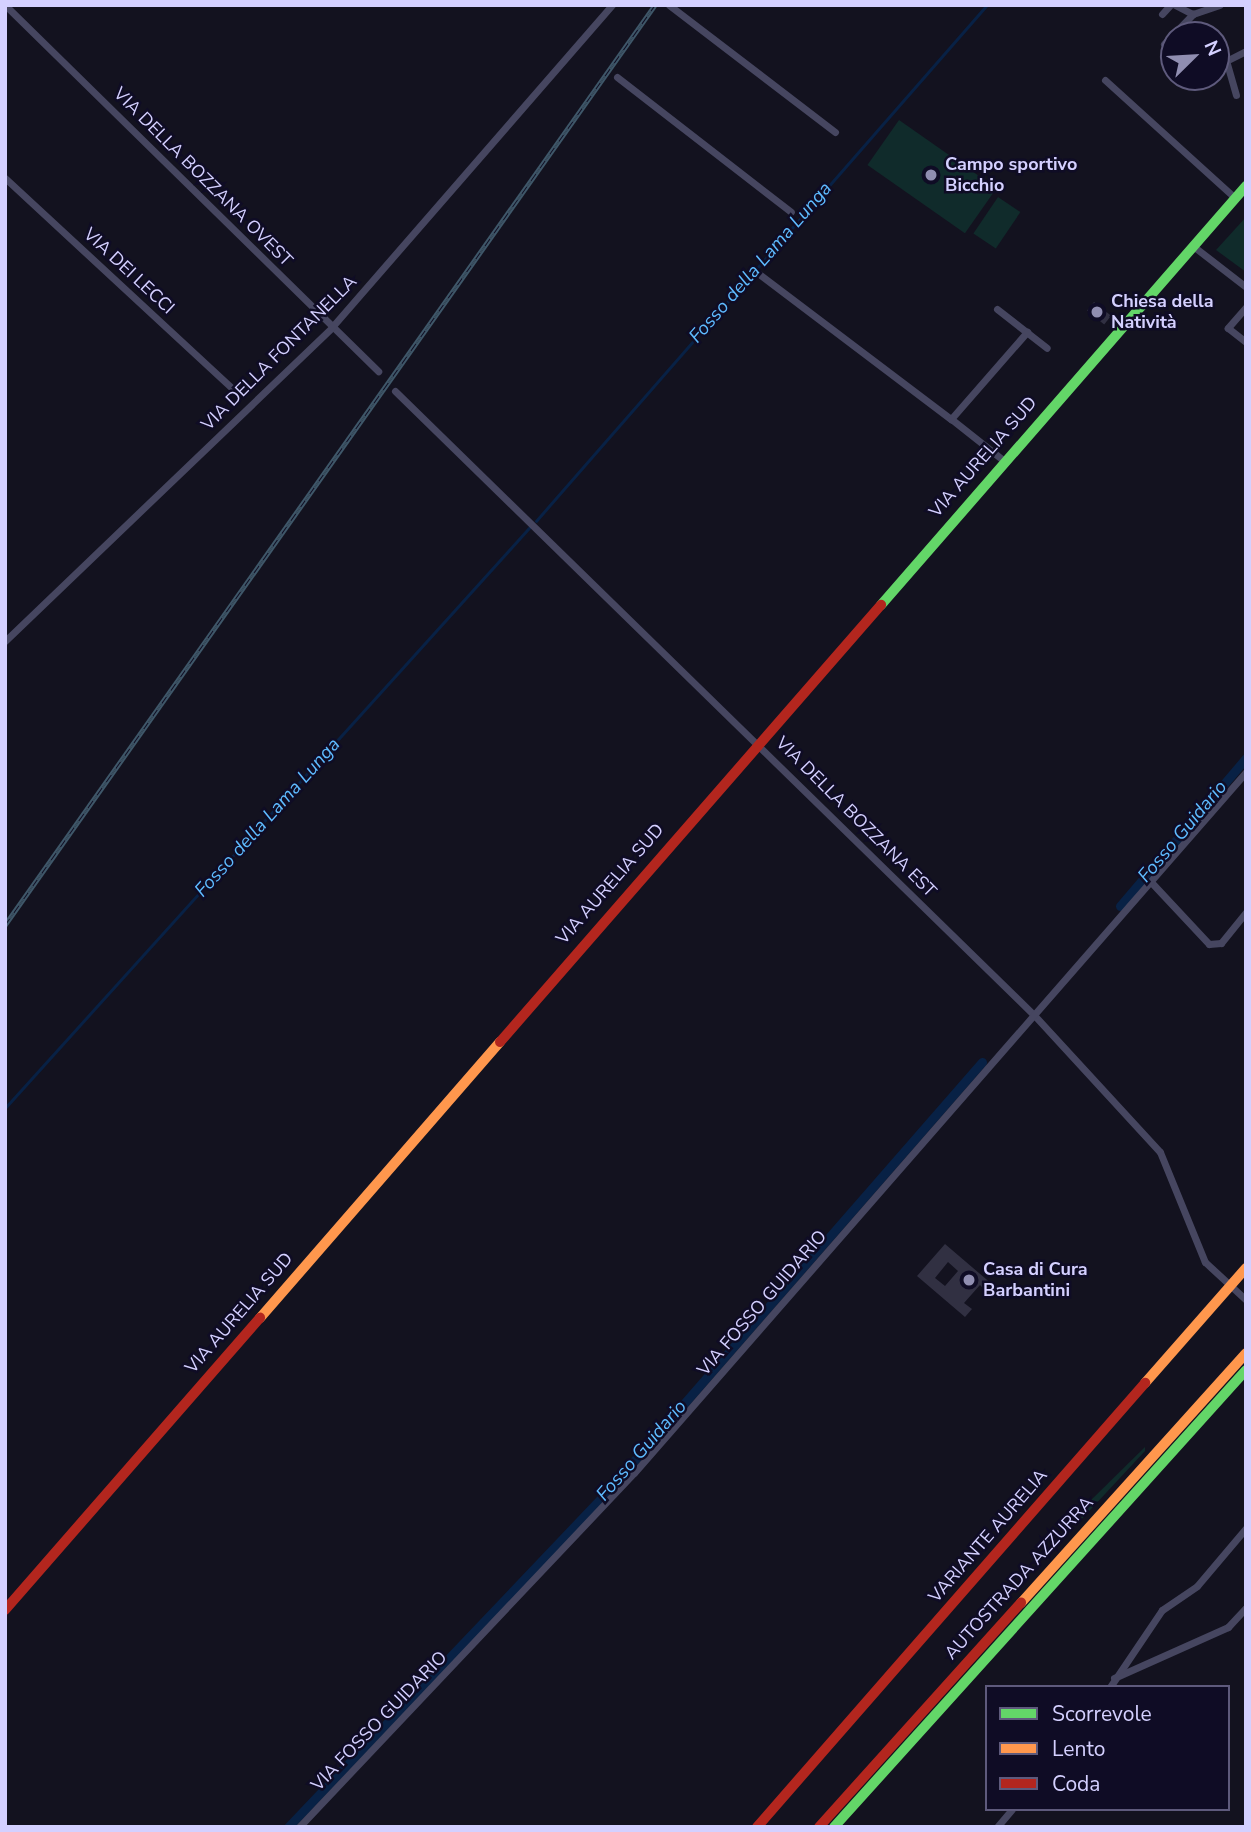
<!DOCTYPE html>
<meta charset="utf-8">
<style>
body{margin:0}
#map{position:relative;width:1251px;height:1832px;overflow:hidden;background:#13121f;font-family:"Nunito Sans",sans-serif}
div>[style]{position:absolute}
.green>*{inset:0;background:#102b2b;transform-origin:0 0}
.stream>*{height:2.5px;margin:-1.25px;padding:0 1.25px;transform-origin:1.25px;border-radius:1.25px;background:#082145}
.canal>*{height:9px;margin:-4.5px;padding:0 4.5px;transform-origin:4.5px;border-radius:4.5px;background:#082145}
.building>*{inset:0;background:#313042;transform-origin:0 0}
.street>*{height:7px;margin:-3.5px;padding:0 3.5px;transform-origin:3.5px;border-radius:3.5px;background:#464660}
.fast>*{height:10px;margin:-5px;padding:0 5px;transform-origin:5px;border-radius:5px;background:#63d668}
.slow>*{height:10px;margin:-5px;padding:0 5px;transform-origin:5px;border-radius:5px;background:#ff974d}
.jam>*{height:10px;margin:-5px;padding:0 5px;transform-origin:5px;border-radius:5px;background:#b3261e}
.rail>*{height:5px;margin-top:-2.5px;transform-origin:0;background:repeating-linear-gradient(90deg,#0f0c25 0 8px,#3f5769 0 16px);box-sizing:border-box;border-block:2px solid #3f5769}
.dots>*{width:19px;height:19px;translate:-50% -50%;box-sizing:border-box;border:4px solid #0f0c25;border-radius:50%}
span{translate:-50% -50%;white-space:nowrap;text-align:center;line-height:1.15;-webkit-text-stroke:5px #0f0c25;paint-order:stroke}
.poi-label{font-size:18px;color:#d4d0ff;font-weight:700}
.left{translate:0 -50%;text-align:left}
.street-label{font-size:18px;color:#d4d0ff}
.water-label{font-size:19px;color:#5ebbff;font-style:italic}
.frame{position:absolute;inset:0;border:7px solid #d4d0ff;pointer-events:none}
.legend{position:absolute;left:985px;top:1685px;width:245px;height:126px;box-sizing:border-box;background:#0f0c25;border:2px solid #5e5a7c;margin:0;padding:9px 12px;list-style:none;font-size:21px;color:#d4d0ff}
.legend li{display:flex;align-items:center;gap:14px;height:35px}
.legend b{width:35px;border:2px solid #5e5a7c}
.north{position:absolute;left:1160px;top:21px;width:70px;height:70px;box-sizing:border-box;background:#0f0c25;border:2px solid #5e5a7c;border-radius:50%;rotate:66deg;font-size:19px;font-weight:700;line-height:28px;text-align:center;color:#d4d0ff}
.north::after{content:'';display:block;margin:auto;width:24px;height:32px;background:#908eb1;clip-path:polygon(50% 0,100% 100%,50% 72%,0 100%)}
</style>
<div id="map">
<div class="green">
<div style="left:899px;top:120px;width:119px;height:55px;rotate:35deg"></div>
<div style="left:998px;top:197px;width:27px;height:44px;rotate:34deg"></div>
<div style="clip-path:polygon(1246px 217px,1246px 272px,1216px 250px)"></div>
<div style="clip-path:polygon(1145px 1447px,1145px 1451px,1079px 1522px,1088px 1503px)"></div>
</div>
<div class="stream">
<div style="left:536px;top:521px;width:685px;rotate:-48.85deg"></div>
<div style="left:5px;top:1108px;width:783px;rotate:-47.9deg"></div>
</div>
<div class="canal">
<div style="left:1120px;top:906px;width:194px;rotate:-49.6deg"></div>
<div style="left:288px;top:1827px;width:461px;rotate:-46.4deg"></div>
<div style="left:606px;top:1493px;width:572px;rotate:-48.9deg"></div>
</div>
<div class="building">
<div style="left:1094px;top:302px;width:22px;height:11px;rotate:39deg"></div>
<div style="clip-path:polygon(evenodd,945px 1244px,993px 1285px,987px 1292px,980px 1285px,964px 1303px,972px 1309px,965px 1317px,917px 1276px,945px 1244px,948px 1262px,958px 1271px,945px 1286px,935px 1278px,948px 1262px)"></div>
</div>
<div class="street">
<div style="left:5px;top:5px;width:523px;rotate:44.46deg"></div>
<div style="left:669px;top:5px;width:209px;rotate:37.4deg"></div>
<div style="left:1175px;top:5px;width:20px;rotate:27deg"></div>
<div style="left:1162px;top:14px;width:12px;rotate:-48deg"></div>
<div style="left:1164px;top:44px;width:42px;rotate:-46deg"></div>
<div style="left:1193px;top:14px;width:28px;rotate:-19deg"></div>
<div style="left:617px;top:77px;width:220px;rotate:37.8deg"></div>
<div style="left:1105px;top:80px;width:176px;rotate:42.2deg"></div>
<div style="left:1236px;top:95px;width:35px;rotate:-106deg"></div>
<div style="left:1226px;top:61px;width:22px;rotate:-27deg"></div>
<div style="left:5px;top:178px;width:308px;rotate:42.8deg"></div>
<div style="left:1193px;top:246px;width:67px;rotate:37.7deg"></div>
<div style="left:759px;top:274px;width:241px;rotate:37.1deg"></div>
<div style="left:1246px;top:307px;width:28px;rotate:131deg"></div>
<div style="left:1228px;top:328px;width:23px;rotate:38deg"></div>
<div style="left:997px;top:309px;width:63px;rotate:38deg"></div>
<div style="left:395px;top:391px;width:893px;rotate:44.32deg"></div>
<div style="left:1034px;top:1015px;width:186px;rotate:47.4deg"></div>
<div style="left:1160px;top:1152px;width:119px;rotate:67.8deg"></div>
<div style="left:1205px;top:1262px;width:56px;rotate:42.8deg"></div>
<div style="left:1003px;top:460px;width:66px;rotate:-141.7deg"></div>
<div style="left:951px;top:419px;width:116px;rotate:-48.9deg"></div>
<div style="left:5px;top:641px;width:453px;rotate:-43.8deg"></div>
<div style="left:332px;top:327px;width:427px;rotate:-49deg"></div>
<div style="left:1151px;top:882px;width:85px;rotate:46.9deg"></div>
<div style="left:1209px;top:944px;width:12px;rotate:-5deg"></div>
<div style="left:1221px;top:943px;width:40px;rotate:-51deg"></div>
<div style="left:1114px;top:1678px;width:125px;rotate:-24.1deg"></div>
<div style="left:1228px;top:1627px;width:26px;rotate:-47deg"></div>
<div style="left:1110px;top:1687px;width:93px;rotate:-56deg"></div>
<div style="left:1162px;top:1610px;width:42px;rotate:-34.4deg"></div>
<div style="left:1197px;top:1586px;width:76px;rotate:-49.8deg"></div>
<div style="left:299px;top:1827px;width:487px;rotate:-46.6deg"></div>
<div style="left:634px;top:1473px;width:931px;rotate:-48.88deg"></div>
<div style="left:997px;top:1827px;width:23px;rotate:-50deg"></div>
</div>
<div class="fast">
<div style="left:881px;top:605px;width:556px;rotate:-48.94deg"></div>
<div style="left:834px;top:1827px;width:615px;rotate:-47.96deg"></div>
</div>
<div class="slow">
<div style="left:260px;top:1318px;width:366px;rotate:-49deg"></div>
<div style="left:1145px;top:1383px;width:153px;rotate:-48.7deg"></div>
<div style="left:1021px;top:1603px;width:336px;rotate:-48deg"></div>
</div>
<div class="jam">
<div style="left:500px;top:1042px;width:580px;rotate:-48.92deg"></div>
<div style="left:5px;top:1610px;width:388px;rotate:-48.9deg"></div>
<div style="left:757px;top:1827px;width:590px;rotate:-48.85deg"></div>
<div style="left:819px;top:1827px;width:302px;rotate:-48deg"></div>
</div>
<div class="rail">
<div style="left:5px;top:925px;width:1126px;rotate:-54.76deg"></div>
</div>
<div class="dots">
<div style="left:931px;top:175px;background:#908eb1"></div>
<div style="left:1097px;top:312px;background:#908eb1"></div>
<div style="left:969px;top:1280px;background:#908eb1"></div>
</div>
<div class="poi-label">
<span class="left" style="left:945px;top:175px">Campo sportivo<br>Bicchio</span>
<span class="left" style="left:1111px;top:312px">Chiesa della<br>Natività</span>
<span class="left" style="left:983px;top:1280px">Casa di Cura<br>Barbantini</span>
</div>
<div class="street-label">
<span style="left:203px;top:177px;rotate:45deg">VIA DELLA BOZZANA OVEST</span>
<span style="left:129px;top:271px;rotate:43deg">VIA DEI LECCI</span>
<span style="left:279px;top:353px;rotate:-45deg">VIA DELLA FONTANELLA</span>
<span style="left:983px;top:457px;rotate:-49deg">VIA AURELIA SUD</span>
<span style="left:856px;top:817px;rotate:45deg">VIA DELLA BOZZANA EST</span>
<span style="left:610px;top:884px;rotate:-49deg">VIA AURELIA SUD</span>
<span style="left:762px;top:1303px;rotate:-49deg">VIA FOSSO GUIDARIO</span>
<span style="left:239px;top:1313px;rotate:-49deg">VIA AURELIA SUD</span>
<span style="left:988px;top:1536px;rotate:-49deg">VARIANTE AURELIA</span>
<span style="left:1019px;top:1578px;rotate:-48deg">AUTOSTRADA AZZURRA</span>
<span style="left:379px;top:1721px;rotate:-46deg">VIA FOSSO GUIDARIO</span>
</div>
<div class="water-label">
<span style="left:761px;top:263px;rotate:-49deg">Fosso della Lama Lunga</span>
<span style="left:268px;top:818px;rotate:-48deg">Fosso della Lama Lunga</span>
<span style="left:1183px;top:832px;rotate:-50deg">Fosso Guidario</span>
<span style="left:642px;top:1451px;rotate:-49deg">Fosso Guidario</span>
</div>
<div class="frame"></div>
<ul class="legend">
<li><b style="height:9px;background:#63d668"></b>Scorrevole</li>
<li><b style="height:9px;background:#ff974d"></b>Lento</li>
<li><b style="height:9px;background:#b3261e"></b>Coda</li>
</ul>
<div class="north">N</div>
</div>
